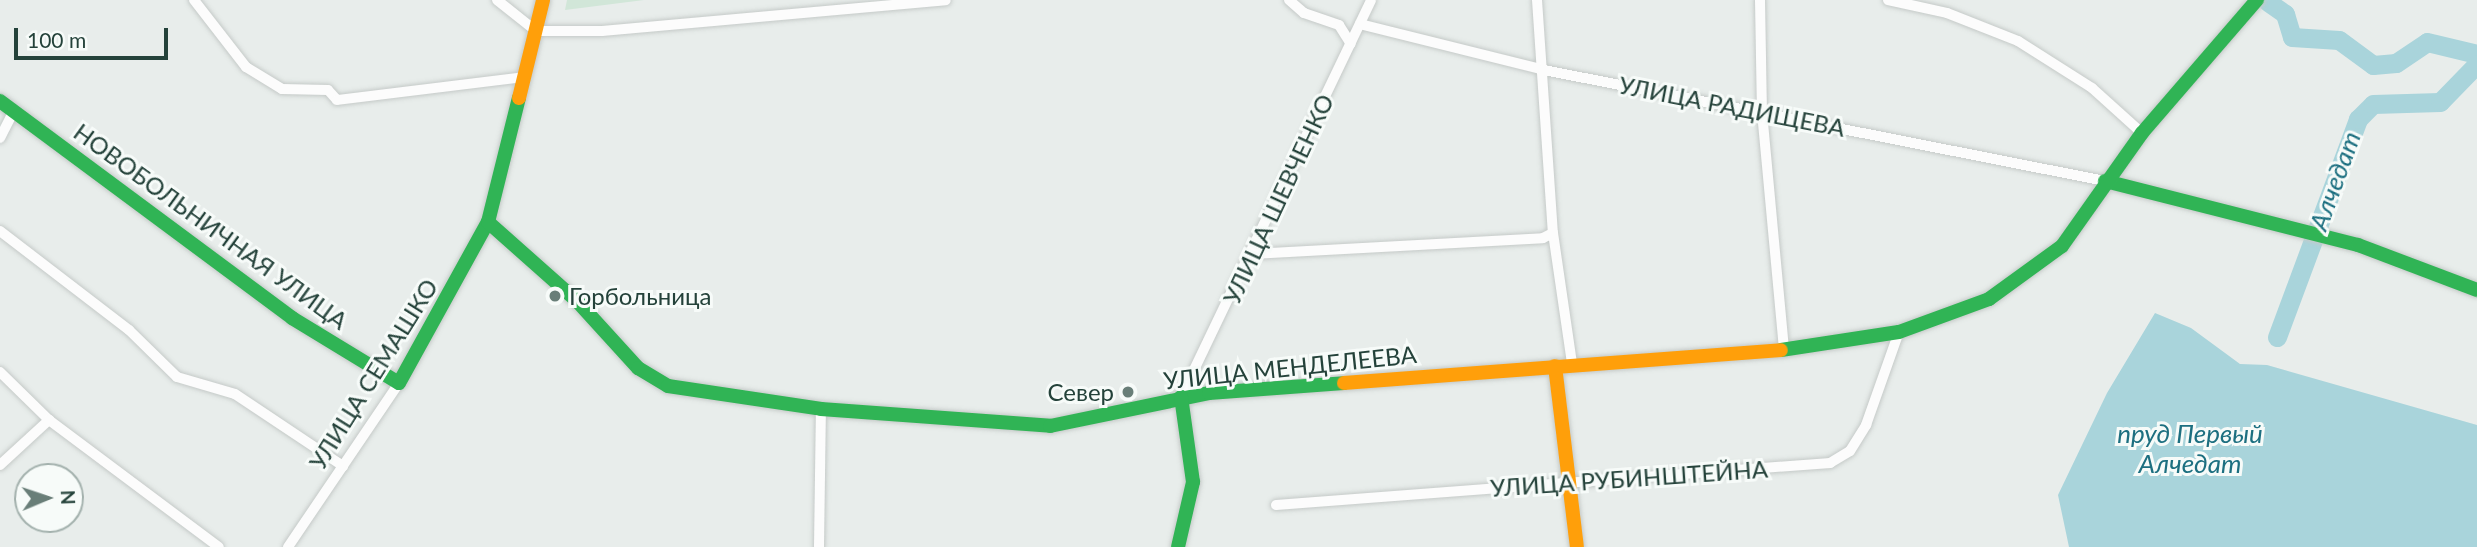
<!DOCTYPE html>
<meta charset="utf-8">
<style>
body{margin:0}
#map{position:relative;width:2477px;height:547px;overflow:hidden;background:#e8edeb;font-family:Lato,sans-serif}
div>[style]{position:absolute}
.green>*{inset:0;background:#d1e6d8}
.water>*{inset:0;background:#a9d4db}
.river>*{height:19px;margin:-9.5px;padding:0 9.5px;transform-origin:9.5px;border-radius:9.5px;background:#a9d4db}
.roads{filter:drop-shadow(0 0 2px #c5cac8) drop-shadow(0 0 2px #c5cac8)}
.street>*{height:10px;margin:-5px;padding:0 5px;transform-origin:5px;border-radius:5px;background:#fcfcfc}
.fast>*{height:14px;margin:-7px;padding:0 7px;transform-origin:7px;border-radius:7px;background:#30b455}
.slow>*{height:14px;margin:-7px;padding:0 7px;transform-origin:7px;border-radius:7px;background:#ff9f0a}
.dots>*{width:19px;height:19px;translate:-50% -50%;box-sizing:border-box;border:4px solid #f7fbf9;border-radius:50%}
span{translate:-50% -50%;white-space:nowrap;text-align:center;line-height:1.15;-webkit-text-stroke:6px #f7fbf9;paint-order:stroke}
.street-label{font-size:24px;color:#24423a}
.poi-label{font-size:24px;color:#24423a}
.left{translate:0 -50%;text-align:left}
.right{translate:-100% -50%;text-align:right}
.water-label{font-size:26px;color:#1c6f80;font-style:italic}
.north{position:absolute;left:14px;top:463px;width:70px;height:70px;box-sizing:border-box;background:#f7fbf9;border:2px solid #a3b1ad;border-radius:50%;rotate:88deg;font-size:19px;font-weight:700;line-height:28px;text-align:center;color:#24423a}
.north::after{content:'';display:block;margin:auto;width:24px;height:32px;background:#697e78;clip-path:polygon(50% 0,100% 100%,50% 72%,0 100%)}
.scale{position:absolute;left:14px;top:28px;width:154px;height:32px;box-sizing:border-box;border:4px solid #24423a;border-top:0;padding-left:9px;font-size:21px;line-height:24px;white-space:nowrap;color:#24423a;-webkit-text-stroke:5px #f7fbf9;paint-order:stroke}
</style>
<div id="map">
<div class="green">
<div style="clip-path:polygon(567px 0,644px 0,565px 10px)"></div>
</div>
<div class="water">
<div style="clip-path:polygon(2155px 313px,2191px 328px,2240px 364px,2267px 365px,2477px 425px,2477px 547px,2069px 547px,2058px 495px,2107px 393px)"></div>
</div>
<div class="river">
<div style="left:2268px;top:2px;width:21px;rotate:35deg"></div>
<div style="left:2285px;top:14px;width:24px;rotate:73deg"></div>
<div style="left:2292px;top:37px;width:47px;rotate:3.7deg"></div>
<div style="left:2339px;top:40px;width:42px;rotate:36.3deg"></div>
<div style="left:2373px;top:65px;width:23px;rotate:-5deg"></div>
<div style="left:2396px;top:63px;width:37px;rotate:-34deg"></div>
<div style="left:2427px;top:42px;width:51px;rotate:13.5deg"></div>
<div style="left:2277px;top:337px;width:233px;rotate:-69.6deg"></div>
<div style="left:2358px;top:119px;width:21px;rotate:-45deg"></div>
<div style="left:2373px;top:104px;width:67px;rotate:-1.7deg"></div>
<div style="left:2440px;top:102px;width:53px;rotate:-45.8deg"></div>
</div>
<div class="roads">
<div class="street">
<div style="left:194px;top:0;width:85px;rotate:52.2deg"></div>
<div style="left:246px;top:67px;width:42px;rotate:31.4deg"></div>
<div style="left:282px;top:89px;width:46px;rotate:1.2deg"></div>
<div style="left:328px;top:90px;width:13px;rotate:48deg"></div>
<div style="left:337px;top:100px;width:189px;rotate:-7deg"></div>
<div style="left:497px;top:0;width:50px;rotate:38.5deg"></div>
<div style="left:536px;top:31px;width:66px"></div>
<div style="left:602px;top:31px;width:345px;rotate:-5.1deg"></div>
<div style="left:1289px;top:0;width:20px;rotate:41deg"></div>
<div style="left:1304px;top:13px;width:37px;rotate:19deg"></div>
<div style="left:1339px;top:25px;width:22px;rotate:58deg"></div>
<div style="left:1537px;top:0;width:234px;rotate:86.1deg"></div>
<div style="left:1553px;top:233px;width:132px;rotate:81.7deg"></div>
<div style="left:1760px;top:0;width:112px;rotate:89deg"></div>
<div style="left:1762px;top:112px;width:238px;rotate:84.7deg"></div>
<div style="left:1888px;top:0;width:60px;rotate:12.4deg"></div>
<div style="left:1947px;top:13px;width:76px;rotate:21.5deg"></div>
<div style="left:2018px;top:41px;width:88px;rotate:32.4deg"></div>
<div style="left:2092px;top:88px;width:67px;rotate:42deg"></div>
<div style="left:1360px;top:24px;width:190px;rotate:14deg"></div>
<div style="left:1544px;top:70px;width:572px;rotate:11.19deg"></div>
<div style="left:0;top:138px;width:30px;rotate:-63deg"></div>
<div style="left:0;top:231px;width:163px;rotate:37.5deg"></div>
<div style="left:129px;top:330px;width:67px;rotate:44.4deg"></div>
<div style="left:177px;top:377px;width:60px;rotate:16.3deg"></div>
<div style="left:235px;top:394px;width:130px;rotate:33.7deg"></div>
<div style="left:1252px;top:254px;width:291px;rotate:-3.1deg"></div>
<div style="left:1543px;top:238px;width:11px;rotate:-27deg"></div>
<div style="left:0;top:372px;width:69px;rotate:44.4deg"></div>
<div style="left:49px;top:420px;width:212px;rotate:36.8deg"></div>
<div style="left:1181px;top:397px;width:440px;rotate:-64.4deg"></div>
<div style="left:0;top:465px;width:67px;rotate:-42.6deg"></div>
<div style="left:1276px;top:505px;width:556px;rotate:-4.34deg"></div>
<div style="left:1830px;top:463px;width:23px;rotate:-31deg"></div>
<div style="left:1850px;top:451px;width:31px;rotate:-58deg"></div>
<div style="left:1866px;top:425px;width:99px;rotate:-70.5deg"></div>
<div style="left:288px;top:547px;width:198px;rotate:-55.9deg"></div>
<div style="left:819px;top:547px;width:138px;rotate:-89.2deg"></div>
</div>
<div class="fast">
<div style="left:0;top:101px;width:364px;rotate:36.6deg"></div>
<div style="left:292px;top:318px;width:125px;rotate:31.3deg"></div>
<div style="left:399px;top:383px;width:184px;rotate:-61.1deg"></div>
<div style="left:488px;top:222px;width:128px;rotate:-76deg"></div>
<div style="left:2105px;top:181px;width:261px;rotate:14.2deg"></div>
<div style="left:2358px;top:245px;width:127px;rotate:20.7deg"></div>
<div style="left:488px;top:222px;width:119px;rotate:41.6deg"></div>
<div style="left:577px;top:301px;width:91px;rotate:47.7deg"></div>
<div style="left:638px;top:368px;width:35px;rotate:31deg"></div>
<div style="left:668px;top:386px;width:155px;rotate:8.5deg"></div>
<div style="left:821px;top:409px;width:230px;rotate:4.2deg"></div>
<div style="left:1050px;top:426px;width:162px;rotate:-11.7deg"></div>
<div style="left:1209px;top:393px;width:135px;rotate:-4.2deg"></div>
<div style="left:1781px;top:350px;width:119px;rotate:-8.7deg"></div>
<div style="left:1899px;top:332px;width:96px;rotate:-20.1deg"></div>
<div style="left:1989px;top:299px;width:90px;rotate:-36deg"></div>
<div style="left:2062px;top:246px;width:138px;rotate:-54.7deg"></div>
<div style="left:2142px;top:133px;width:176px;rotate:-49.2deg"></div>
<div style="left:1178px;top:547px;width:67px;rotate:-77deg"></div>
<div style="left:1193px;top:482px;width:86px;rotate:-98deg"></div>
</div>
<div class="slow">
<div style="left:519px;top:98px;width:101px;rotate:-76.2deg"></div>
<div style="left:1555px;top:366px;width:182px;rotate:83.1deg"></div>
<div style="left:1344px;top:383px;width:438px;rotate:-4.3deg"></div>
</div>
</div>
<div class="dots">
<div style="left:555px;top:296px;background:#697e78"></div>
<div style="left:1128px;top:392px;background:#697e78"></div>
</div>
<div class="street-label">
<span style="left:1732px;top:106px;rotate:11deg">УЛИЦА РАДИЩЕВА</span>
<span style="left:1278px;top:199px;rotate:-65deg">УЛИЦА ШЕВЧЕНКО</span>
<span style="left:211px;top:226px;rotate:36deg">НОВОБОЛЬНИЧНАЯ УЛИЦА</span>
<span style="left:1290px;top:367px;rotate:-6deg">УЛИЦА МЕНДЕЛЕЕВА</span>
<span style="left:373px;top:374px;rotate:-58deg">УЛИЦА СЕМАШКО</span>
<span style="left:1629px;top:478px;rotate:-4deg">УЛИЦА РУБИНШТЕЙНА</span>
</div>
<div class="poi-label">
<span class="left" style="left:569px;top:296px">Горбольница</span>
<span class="right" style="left:1114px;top:392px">Север</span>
</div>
<div class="water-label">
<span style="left:2335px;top:181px;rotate:-70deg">Алчедат</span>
<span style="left:2190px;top:449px">пруд Первый<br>Алчедат</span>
</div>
<div class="north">N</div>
<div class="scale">100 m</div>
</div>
